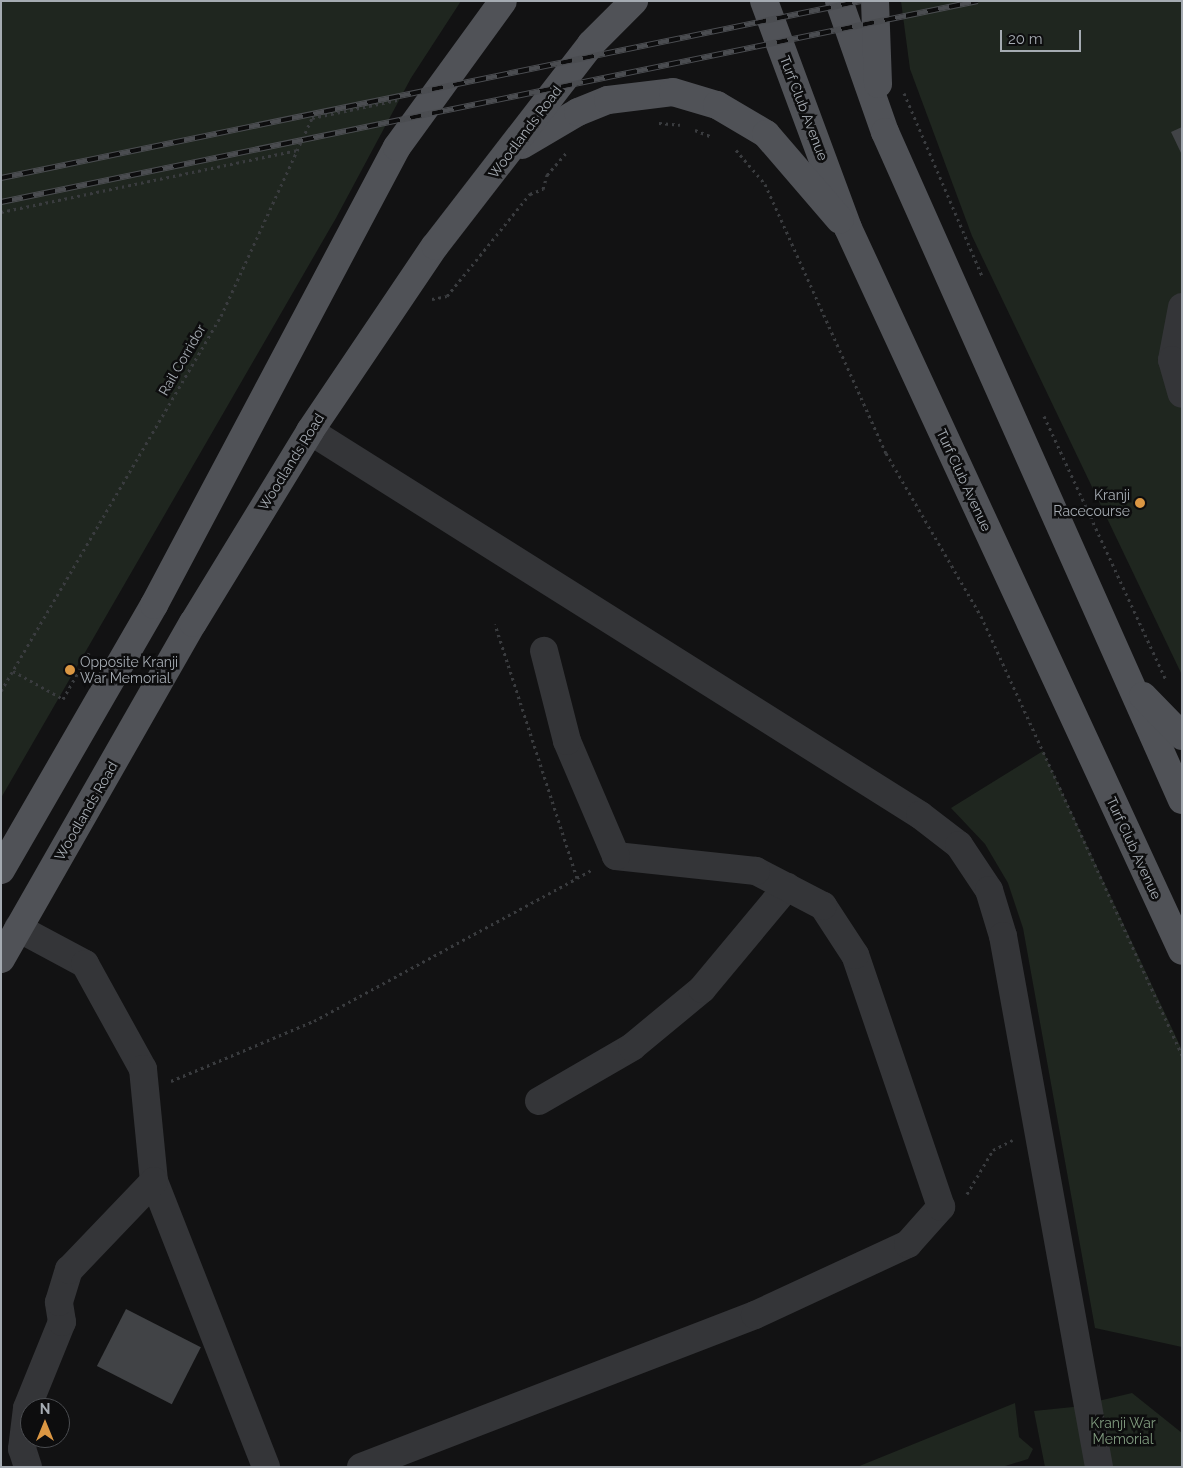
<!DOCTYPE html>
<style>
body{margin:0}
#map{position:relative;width:1183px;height:1468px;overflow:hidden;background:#121213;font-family:Raleway,sans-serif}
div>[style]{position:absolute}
.green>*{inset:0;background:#1f261f}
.building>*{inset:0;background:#414346;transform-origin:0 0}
.path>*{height:3px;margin-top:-1.5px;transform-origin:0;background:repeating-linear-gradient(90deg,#3a3c3f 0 2.5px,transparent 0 6.5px)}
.minor>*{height:28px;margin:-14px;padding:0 14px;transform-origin:14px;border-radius:14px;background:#343538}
.major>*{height:28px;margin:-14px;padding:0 14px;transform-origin:14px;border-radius:14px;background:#505257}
.rail>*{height:5.5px;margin-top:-2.75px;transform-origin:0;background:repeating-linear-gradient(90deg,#0d0d0e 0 11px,#4b4d51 0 22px);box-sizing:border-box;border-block:1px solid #4b4d51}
.dots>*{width:14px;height:14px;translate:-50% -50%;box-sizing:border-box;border:2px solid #0d0d0e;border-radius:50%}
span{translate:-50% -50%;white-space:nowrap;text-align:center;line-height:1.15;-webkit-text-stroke:5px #0d0d0e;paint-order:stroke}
.street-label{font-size:14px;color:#a5abb2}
.poi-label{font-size:14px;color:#a5abb2}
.right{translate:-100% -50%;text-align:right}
.left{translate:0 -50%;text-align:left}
.park-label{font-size:14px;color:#809b7f}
.frame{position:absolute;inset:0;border:2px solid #a5abb2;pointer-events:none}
.north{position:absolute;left:20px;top:1398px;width:50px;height:50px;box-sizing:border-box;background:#0d0d0e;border:1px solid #4a4c50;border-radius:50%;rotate:0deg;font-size:14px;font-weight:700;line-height:20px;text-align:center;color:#a5abb2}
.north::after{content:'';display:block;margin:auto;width:18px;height:22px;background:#db9743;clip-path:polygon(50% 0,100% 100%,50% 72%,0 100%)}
.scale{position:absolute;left:1000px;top:30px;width:81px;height:22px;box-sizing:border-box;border:2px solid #a5abb2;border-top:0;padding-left:6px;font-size:15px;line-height:18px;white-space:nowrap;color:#a5abb2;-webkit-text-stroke:4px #0d0d0e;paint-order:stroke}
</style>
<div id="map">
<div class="green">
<div style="clip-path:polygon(1px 1px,461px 1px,411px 78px,336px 218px,1px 798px)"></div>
<div style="clip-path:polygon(901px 1px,1182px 1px,1182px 675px,972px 236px,910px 69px)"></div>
<div style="clip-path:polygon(1043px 751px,1182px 1050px,1182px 1347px,1095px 1328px,1023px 928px,1008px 883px,985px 844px,951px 808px)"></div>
<div style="clip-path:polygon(1132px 1393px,1182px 1433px,1182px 1467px,1045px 1467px,1034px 1411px,1073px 1407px)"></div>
<div style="clip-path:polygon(1015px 1403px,1019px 1437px,1033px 1449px,1028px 1459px,1002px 1467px,857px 1467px)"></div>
</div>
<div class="building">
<div style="clip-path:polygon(1182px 127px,1182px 155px,1171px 132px)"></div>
<div style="left:126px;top:1309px;width:84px;height:64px;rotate:27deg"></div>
</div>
<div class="path">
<div style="left:904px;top:93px;width:201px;rotate:66.9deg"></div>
<div style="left:659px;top:123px;width:21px;rotate:5deg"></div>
<div style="left:695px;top:130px;width:16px;rotate:22deg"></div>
<div style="left:736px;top:150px;width:45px;rotate:49.5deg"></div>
<div style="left:765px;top:184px;width:295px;rotate:65.8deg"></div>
<div style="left:886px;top:453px;width:189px;rotate:59.8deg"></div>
<div style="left:981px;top:616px;width:483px;rotate:65.4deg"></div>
<div style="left:1px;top:212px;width:302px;rotate:-11.8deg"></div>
<div style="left:432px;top:299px;width:15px;rotate:-11deg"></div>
<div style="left:447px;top:296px;width:132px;rotate:-50.9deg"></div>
<div style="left:530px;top:194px;width:14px;rotate:-21deg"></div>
<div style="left:543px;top:189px;width:15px;rotate:-74deg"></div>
<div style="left:547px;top:175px;width:30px;rotate:-49deg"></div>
<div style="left:1044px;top:416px;width:289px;rotate:65.2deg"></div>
<div style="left:13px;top:671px;width:57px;rotate:29.2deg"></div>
<div style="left:63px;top:699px;width:53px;rotate:-60.5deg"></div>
<div style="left:1px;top:691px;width:435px;rotate:-59.6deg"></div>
<div style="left:221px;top:316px;width:218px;rotate:-65.3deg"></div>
<div style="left:312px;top:118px;width:87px;rotate:-12deg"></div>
<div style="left:577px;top:878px;width:18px;rotate:-29deg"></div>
<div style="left:171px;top:1081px;width:155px;rotate:-22.8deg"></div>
<div style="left:314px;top:1021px;width:299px;rotate:-28.5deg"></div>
<div style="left:577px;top:878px;width:267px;rotate:-107.9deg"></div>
<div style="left:967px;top:1194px;width:51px;rotate:-59.4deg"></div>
<div style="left:993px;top:1150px;width:22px;rotate:-27deg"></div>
</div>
<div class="minor">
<div style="left:1182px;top:307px;width:54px;rotate:100.7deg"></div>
<div style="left:1172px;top:360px;width:35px;rotate:74deg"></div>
<div style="left:310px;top:431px;width:721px;rotate:32.19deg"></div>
<div style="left:920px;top:815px;width:49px;rotate:37.6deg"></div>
<div style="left:959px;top:845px;width:54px;rotate:56.3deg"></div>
<div style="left:989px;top:890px;width:48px;rotate:73.1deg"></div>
<div style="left:1003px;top:936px;width:540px;rotate:79.75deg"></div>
<div style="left:18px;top:928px;width:76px;rotate:28.2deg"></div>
<div style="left:85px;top:964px;width:120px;rotate:61.1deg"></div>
<div style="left:143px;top:1069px;width:113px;rotate:84.4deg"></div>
<div style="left:154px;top:1181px;width:307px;rotate:68.6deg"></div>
<div style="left:539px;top:1101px;width:108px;rotate:-30.1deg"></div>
<div style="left:632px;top:1047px;width:91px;rotate:-39.6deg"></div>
<div style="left:702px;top:989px;width:133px;rotate:-50.2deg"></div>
<div style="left:28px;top:1467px;width:19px;rotate:-108deg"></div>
<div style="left:22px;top:1449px;width:41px;rotate:-83deg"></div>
<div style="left:27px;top:1408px;width:93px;rotate:-67.9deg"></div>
<div style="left:62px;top:1322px;width:20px;rotate:-99deg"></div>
<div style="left:59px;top:1302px;width:34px;rotate:-73deg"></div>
<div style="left:69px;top:1270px;width:123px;rotate:-46.3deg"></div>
<div style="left:361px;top:1467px;width:422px;rotate:-21.1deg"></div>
<div style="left:755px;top:1315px;width:169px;rotate:-24.9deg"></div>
<div style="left:908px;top:1244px;width:50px;rotate:-48.3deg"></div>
<div style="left:941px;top:1207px;width:266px;rotate:-108.8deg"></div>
<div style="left:855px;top:955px;width:59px;rotate:-123.1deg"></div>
<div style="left:823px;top:906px;width:76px;rotate:-152.4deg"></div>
<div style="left:756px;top:871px;width:141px;rotate:-173.9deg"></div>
<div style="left:616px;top:856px;width:125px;rotate:-113.1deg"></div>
<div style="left:567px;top:741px;width:93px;rotate:-104.3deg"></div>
</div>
<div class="major">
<div style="left:764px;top:1px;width:242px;rotate:69.7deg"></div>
<div style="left:848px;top:228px;width:796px;rotate:65.2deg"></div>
<div style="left:839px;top:1px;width:139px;rotate:70.7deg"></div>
<div style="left:885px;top:132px;width:731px;rotate:66.03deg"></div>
<div style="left:875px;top:1px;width:83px;rotate:87.9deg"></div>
<div style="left:522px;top:145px;width:65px;rotate:-30.5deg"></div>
<div style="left:578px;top:112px;width:32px;rotate:-22deg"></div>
<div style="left:608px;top:100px;width:65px;rotate:-7deg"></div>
<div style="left:673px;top:92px;width:46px;rotate:16.5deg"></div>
<div style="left:717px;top:105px;width:57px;rotate:30.6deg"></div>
<div style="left:766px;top:134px;width:113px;rotate:49.3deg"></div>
<div style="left:1143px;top:696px;width:56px;rotate:45.7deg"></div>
<div style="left:1px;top:870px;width:306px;rotate:-60deg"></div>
<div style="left:154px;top:605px;width:518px;rotate:-62.05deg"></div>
<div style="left:397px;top:147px;width:180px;rotate:-54deg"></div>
<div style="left:1px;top:959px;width:387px;rotate:-60.3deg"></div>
<div style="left:193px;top:623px;width:225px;rotate:-58.6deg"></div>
<div style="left:310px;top:431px;width:223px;rotate:-56deg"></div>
<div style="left:435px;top:246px;width:255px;rotate:-52.3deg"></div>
<div style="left:591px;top:44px;width:61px;rotate:-45deg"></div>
</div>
<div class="rail">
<div style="left:1px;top:178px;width:878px;rotate:-11.63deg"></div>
<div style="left:1px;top:202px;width:997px;rotate:-11.63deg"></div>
</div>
<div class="dots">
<div style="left:1140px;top:503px;background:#db9743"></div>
<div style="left:70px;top:670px;background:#db9743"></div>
</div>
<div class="street-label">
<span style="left:804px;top:108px;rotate:69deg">Turf Club Avenue</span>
<span style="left:525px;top:132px;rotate:-53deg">Woodlands Road</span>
<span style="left:182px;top:360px;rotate:-60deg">Rail Corridor</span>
<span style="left:291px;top:462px;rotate:-58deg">Woodlands Road</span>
<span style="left:964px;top:480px;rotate:65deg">Turf Club Avenue</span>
<span style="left:86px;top:811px;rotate:-60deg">Woodlands Road</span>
<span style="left:1134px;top:848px;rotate:65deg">Turf Club Avenue</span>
</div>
<div class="poi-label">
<span class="right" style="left:1130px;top:503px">Kranji<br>Racecourse</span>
<span class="left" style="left:80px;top:670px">Opposite Kranji<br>War Memorial</span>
</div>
<div class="park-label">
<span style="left:1123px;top:1431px">Kranji War<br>Memorial</span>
</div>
<div class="frame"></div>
<div class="north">N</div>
<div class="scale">20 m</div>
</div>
